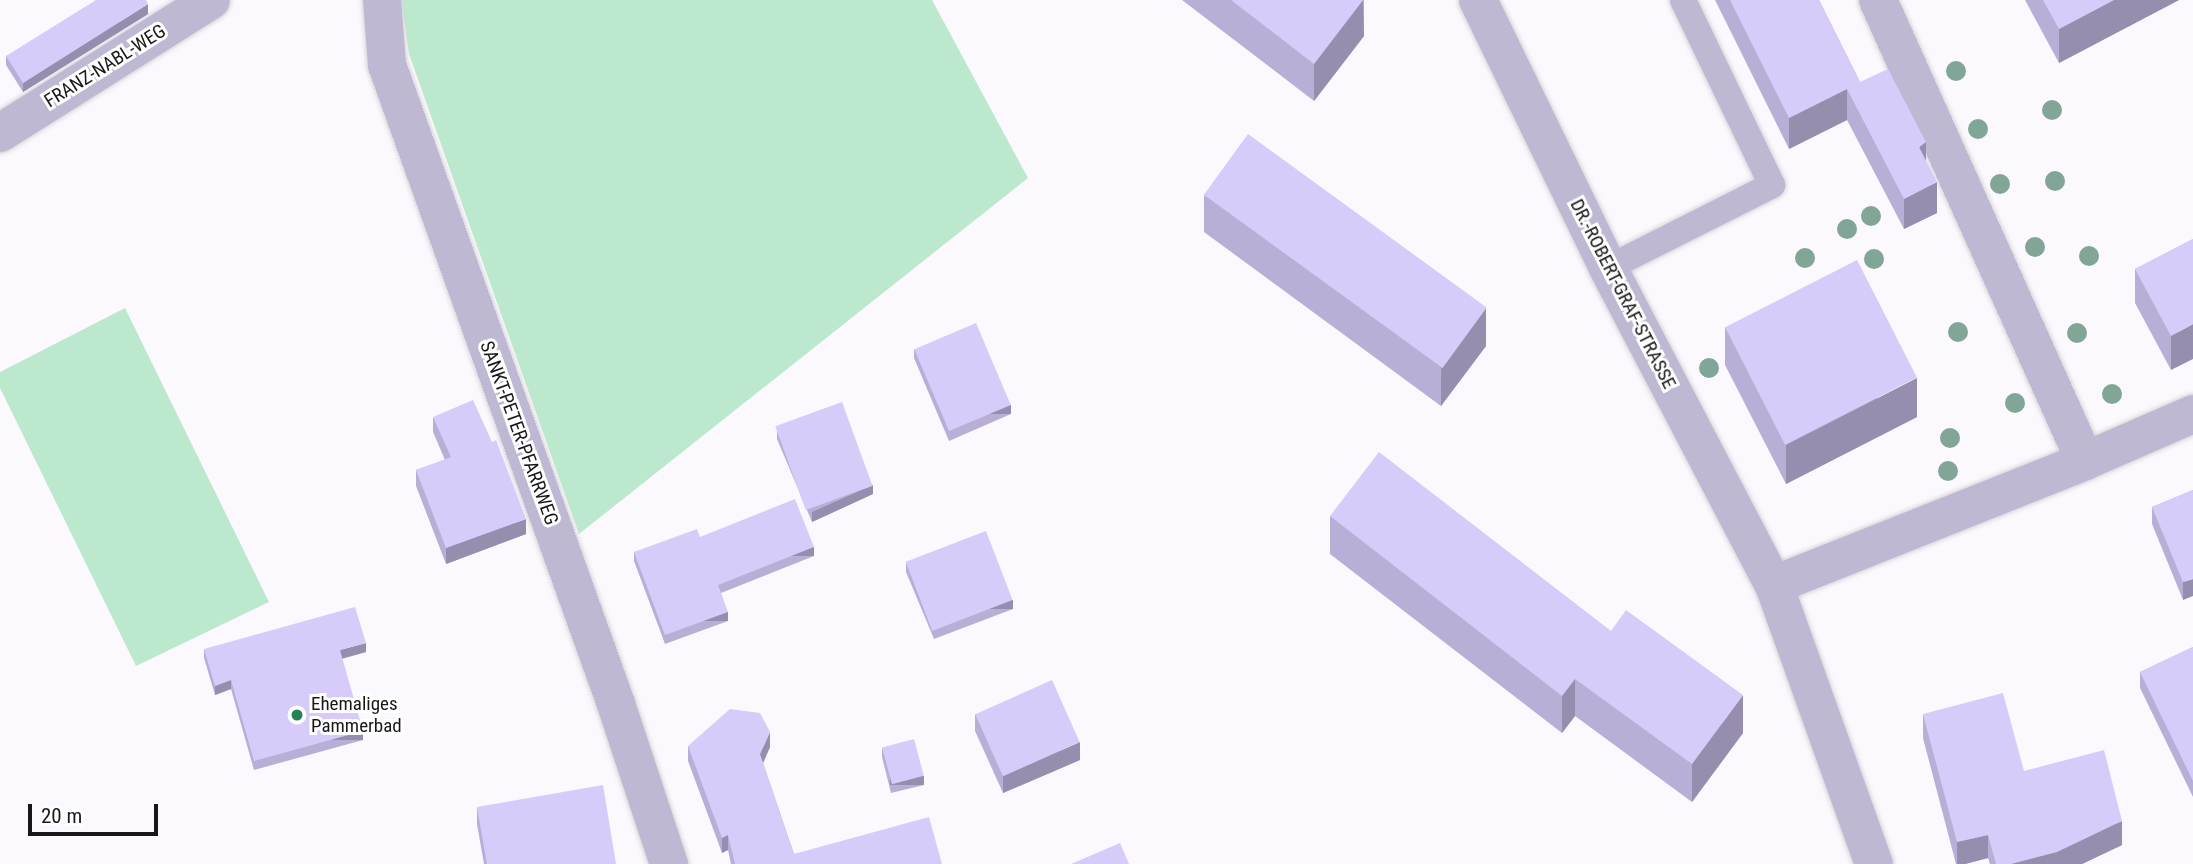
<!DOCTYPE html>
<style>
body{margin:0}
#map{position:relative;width:2193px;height:864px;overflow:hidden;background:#fbf9fe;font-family:"Roboto Condensed",sans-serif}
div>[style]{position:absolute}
.green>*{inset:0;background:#bce9cd}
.roads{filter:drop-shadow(0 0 2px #d7d5d9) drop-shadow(0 0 2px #d7d5d9)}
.lane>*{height:26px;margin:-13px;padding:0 13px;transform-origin:13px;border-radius:13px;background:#beb8d2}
.street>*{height:38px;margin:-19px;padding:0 19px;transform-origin:19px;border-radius:19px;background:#beb8d2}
.trees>*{width:20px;height:20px;margin:-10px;border-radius:50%;background:#81a697}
.wall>*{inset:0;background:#b9afd6}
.shaded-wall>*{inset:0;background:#968eae;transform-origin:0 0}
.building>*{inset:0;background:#d7cbf9;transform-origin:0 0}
.dots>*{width:19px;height:19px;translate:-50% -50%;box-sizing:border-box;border:4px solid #fff;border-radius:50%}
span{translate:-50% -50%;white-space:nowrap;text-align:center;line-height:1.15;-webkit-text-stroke:6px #fff;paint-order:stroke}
.street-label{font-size:19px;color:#181819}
.poi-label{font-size:19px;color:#181819}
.left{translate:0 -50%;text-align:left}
.scale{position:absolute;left:28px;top:804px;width:130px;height:32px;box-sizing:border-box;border:4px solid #181819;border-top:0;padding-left:9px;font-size:21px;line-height:24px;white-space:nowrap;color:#181819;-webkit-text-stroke:5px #fff;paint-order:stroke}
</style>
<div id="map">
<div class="green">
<div style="clip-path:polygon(401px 0,932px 0,1028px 178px,579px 534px,409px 54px)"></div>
<div style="clip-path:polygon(125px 308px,269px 602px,136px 666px,0 388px,0 372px)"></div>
</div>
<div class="roads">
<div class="lane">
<div style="left:1608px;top:268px;width:184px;rotate:-26.8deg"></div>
<div style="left:1772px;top:185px;width:205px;rotate:-115.7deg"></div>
</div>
<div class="street">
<div style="left:382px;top:0;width:65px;rotate:85.6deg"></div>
<div style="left:387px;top:65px;width:679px;rotate:70.28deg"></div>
<div style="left:616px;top:704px;width:169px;rotate:71.7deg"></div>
<div style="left:1478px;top:0;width:298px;rotate:64.1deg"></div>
<div style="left:1608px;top:268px;width:358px;rotate:62.4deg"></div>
<div style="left:1774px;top:585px;width:296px;rotate:70.3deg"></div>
<div style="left:1878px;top:0;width:505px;rotate:65.82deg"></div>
<div style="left:0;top:133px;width:249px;rotate:-32.2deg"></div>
<div style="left:1774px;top:585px;width:335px;rotate:-21.7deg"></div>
<div style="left:2085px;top:461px;width:118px;rotate:-23.5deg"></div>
</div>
</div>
<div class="trees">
<div style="left:1956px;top:71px"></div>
<div style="left:2052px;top:110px"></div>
<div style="left:1978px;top:129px"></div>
<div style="left:2055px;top:181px"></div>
<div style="left:2000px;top:184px"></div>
<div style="left:1871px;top:216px"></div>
<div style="left:1847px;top:229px"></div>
<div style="left:2035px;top:247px"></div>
<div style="left:2089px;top:256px"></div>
<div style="left:1805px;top:258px"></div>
<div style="left:1874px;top:259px"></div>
<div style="left:1958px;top:332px"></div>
<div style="left:2077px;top:333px"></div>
<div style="left:1709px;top:368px"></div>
<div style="left:2112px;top:394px"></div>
<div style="left:2015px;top:403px"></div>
<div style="left:1950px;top:438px"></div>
<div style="left:1948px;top:471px"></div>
</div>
<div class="wall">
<div style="clip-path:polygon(1182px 0,1364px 0,1364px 36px,1314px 101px)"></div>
<div style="clip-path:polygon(1715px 0,1819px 0,1860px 82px,1926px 161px,1937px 213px,1904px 229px,1847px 120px,1789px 149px)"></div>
<div style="clip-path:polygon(2025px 0,2179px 0,2059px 63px)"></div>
<div style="clip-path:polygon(148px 14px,23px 92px,6px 65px,6px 56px)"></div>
<div style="clip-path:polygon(1204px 195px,1486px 346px,1441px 406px,1204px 232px)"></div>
<div style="clip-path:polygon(2193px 239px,2171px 370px,2135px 303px,2135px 269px)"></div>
<div style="clip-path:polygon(1725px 327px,1917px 417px,1786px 484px,1725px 365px)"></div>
<div style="clip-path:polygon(914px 349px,1011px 414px,949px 441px,914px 358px)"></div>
<div style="clip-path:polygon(433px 417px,526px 534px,446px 564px,416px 486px,416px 470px,445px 460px,433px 432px)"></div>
<div style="clip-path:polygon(777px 430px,873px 494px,812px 522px,777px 439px)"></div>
<div style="clip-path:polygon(2193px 490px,2183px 600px,2152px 524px,2152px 507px)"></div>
<div style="clip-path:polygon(1330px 516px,1743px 733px,1692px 802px,1575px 716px,1562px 733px,1330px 554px)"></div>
<div style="clip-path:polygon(700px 537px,814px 556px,721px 593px,728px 621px,665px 644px,634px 561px,634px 552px)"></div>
<div style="clip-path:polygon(906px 563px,1013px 609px,934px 639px,906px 572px)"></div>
<div style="clip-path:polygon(2193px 647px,2193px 797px,2140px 688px,2140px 672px)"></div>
<div style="clip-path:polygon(204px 649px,366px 652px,342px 659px,363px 740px,254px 770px,231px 689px,215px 695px,204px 658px)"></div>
<div style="clip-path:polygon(975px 714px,1080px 760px,1003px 793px,975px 731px)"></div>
<div style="clip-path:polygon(1923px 714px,2024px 771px,2122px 845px,2082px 864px,1990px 864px,1988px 858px,1965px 864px,1956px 864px,1923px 738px)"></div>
<div style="clip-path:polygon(688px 746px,770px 747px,763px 763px,794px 854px,942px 864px,731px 864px,728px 850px,722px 853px,688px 761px)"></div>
<div style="clip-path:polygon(882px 748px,924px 785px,891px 793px,882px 757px)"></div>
<div style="clip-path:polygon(477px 807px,616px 864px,484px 864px,477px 824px)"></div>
</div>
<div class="shaded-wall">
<div style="clip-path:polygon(1363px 0,1364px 36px,1314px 101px,1314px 64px)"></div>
<div style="clip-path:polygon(2114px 0,2179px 0,2059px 63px,2059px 29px)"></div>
<div style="clip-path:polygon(148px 4px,148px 14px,23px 92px,23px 83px)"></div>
<div style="clip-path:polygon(1847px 89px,1847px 120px,1789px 149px,1789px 118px)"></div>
<div style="clip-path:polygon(1926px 142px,1926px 173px,1919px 147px)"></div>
<div style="clip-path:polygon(1937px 182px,1937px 213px,1904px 229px,1904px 199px)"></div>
<div style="clip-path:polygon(1486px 308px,1486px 346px,1441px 406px,1441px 369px)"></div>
<div style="clip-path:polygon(2193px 324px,2193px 359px,2171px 370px,2171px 336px)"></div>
<div style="clip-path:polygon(1917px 378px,1917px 417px,1786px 484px,1786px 445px)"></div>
<div style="left:1011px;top:405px;width:9px;height:68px;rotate:90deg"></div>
<div style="clip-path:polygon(873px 485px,873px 494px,812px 522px,812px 512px)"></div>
<div style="clip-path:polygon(526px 519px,526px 534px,446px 564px,446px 548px)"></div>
<div style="left:814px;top:547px;width:9px;height:103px;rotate:90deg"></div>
<div style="clip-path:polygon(2193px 579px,2193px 596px,2183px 600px,2183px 582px)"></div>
<div style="left:1013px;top:600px;width:9px;height:85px;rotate:90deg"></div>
<div style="left:728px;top:612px;width:9px;height:67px;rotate:90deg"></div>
<div style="clip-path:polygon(366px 643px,366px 652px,340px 659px,340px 650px)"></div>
<div style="clip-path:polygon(1575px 679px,1575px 716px,1562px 733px,1562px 696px)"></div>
<div style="clip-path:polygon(231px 680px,231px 689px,215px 695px,215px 686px)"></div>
<div style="clip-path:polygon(1743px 695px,1743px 733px,1692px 802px,1692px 764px)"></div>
<div style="left:363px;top:731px;width:9px;height:113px;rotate:90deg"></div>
<div style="clip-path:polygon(770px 732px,770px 747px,760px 770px,760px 754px)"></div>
<div style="clip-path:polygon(1080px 742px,1080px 760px,1003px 793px,1003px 776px)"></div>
<div style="left:924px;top:776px;width:9px;height:34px;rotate:90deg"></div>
<div style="clip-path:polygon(2122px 821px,2122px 845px,2082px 864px,2011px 864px)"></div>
<div style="clip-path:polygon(728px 835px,728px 850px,722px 853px,722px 838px)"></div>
<div style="clip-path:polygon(1988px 835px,1988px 858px,1965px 864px,1957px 864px,1957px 842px)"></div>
</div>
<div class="building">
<div style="clip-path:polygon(96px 0,146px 0,148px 4px,23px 83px,6px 56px)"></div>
<div style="clip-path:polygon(1231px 0,1363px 0,1314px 64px)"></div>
<div style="clip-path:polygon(1730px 0,1819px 0,1860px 82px,1888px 69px,1926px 142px,1919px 147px,1937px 182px,1904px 199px,1847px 89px,1789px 118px)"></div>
<div style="clip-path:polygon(2043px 0,2114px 0,2059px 29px)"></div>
<div style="left:1248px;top:134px;width:295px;height:75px;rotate:36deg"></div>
<div style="clip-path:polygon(2193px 239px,2193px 324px,2171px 336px,2135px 269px)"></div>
<div style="left:1857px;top:260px;width:132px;height:148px;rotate:63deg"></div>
<div style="left:976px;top:323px;width:89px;height:67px;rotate:67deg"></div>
<div style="clip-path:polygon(473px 400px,492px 442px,496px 440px,526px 519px,446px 548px,416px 470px,451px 457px,433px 417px)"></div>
<div style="left:842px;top:402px;width:89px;height:71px;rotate:70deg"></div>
<div style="clip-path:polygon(1379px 452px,1611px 631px,1626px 610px,1743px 695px,1692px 764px,1575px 679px,1562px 696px,1330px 516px)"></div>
<div style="clip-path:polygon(2193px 490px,2193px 579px,2183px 582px,2152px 507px)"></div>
<div style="clip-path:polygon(795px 499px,814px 547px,718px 585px,728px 612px,665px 635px,634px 552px,697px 529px,700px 537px)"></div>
<div style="left:986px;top:531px;width:74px;height:86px;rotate:69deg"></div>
<div style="clip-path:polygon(355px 607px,366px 643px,340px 650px,363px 731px,254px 761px,231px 680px,215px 686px,204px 649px)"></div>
<div style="clip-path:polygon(2193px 647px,2193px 781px,2140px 672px)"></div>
<div style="left:1052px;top:680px;width:68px;height:84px;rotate:66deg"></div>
<div style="clip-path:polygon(2003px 693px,2024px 771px,2104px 750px,2122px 821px,2057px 852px,2011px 864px,1996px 864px,1988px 835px,1957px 842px,1923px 714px)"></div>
<div style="clip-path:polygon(730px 709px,760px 713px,770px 732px,760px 754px,794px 854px,929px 817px,942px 864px,735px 864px,728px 835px,722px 838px,688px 746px)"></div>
<div style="left:914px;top:739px;width:38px;height:33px;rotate:75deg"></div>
<div style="clip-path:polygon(603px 785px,616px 864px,487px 864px,477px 807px)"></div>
<div style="clip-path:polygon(1120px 843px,1129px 864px,1071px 864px)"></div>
</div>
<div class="dots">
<div style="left:297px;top:715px;background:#278156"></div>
</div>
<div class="street-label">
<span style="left:105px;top:66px;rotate:-32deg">FRANZ-NABL-WEG</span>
<span style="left:1623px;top:294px;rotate:63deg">DR.-ROBERT-GRAF-STRASSE</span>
<span style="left:519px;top:433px;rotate:70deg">SANKT-PETER-PFARRWEG</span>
</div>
<div class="poi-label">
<span class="left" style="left:311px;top:715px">Ehemaliges<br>Pammerbad</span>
</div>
<div class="scale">20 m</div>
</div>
